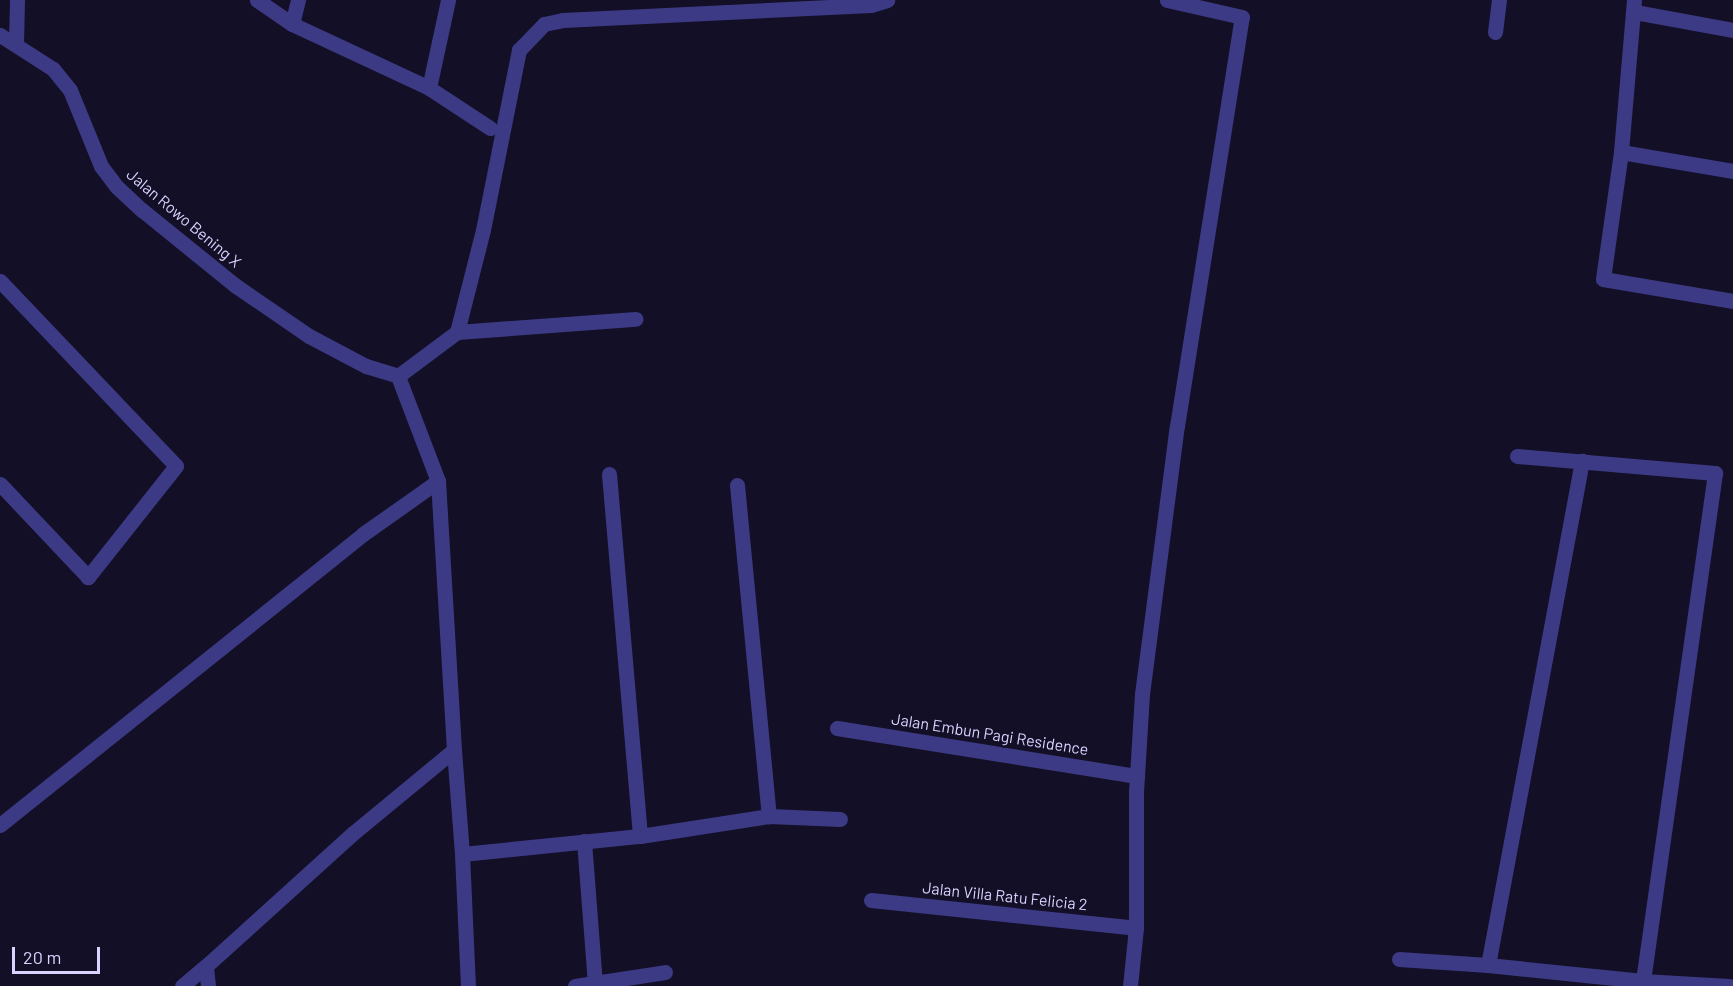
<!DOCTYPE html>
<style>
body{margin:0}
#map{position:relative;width:1733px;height:986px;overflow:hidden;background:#130f26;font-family:Barlow,sans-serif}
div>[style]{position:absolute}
.minor>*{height:15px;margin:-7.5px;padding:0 7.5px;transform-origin:7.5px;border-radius:7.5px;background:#3d3a85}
span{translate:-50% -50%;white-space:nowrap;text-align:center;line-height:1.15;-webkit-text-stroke:5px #130f26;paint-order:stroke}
.street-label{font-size:16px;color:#d9d4ff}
.scale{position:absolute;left:12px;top:947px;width:88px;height:27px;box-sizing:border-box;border:3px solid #d9d4ff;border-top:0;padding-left:8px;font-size:18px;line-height:21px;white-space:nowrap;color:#d9d4ff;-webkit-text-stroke:4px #130f26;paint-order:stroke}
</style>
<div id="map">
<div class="minor">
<div style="left:257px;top:0;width:42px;rotate:34.4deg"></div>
<div style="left:292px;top:24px;width:151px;rotate:25deg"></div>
<div style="left:429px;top:88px;width:73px;rotate:33.3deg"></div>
<div style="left:1634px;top:0;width:153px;rotate:94.9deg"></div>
<div style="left:1621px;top:152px;width:128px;rotate:98.1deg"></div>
<div style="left:1603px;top:279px;width:132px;rotate:9.6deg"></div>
<div style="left:1635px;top:12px;width:100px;rotate:10.4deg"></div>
<div style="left:292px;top:24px;width:25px;rotate:-76deg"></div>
<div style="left:1495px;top:32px;width:32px;rotate:-83deg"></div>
<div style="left:0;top:35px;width:63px;rotate:32.7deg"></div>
<div style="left:53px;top:69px;width:27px;rotate:51deg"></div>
<div style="left:70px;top:90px;width:82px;rotate:67.8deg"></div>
<div style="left:101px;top:166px;width:26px;rotate:53deg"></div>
<div style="left:117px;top:187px;width:34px;rotate:43deg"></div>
<div style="left:142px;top:210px;width:121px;rotate:39deg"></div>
<div style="left:236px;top:286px;width:88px;rotate:34.4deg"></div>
<div style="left:309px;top:336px;width:64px;rotate:27.8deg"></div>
<div style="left:366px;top:366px;width:34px;rotate:17deg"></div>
<div style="left:16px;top:44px;width:44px;rotate:-88.7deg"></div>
<div style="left:429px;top:88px;width:90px;rotate:-77.8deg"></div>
<div style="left:1621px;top:152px;width:114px;rotate:9.6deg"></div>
<div style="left:0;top:281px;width:255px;rotate:46.4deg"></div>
<div style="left:176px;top:466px;width:142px;rotate:128.4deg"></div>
<div style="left:88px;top:577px;width:128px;rotate:-133.4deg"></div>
<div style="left:457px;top:332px;width:105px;rotate:-75.7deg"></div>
<div style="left:483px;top:230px;width:184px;rotate:-78.7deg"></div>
<div style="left:519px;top:50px;width:36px;rotate:-46deg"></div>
<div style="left:544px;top:24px;width:19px;rotate:-12deg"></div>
<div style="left:563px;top:20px;width:308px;rotate:-2.8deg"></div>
<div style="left:871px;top:5px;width:17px;rotate:-17deg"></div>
<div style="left:398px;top:376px;width:74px;rotate:-36.7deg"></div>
<div style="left:457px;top:332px;width:179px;rotate:-4.2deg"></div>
<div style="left:1517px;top:456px;width:199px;rotate:4.9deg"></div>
<div style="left:1715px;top:473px;width:513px;rotate:98.07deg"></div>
<div style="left:609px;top:474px;width:363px;rotate:85.1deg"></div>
<div style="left:737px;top:485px;width:333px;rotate:84.5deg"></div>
<div style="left:837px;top:728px;width:304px;rotate:9.1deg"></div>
<div style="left:454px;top:750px;width:104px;rotate:85.6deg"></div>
<div style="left:462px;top:854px;width:132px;rotate:87.4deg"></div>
<div style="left:0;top:825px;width:465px;rotate:-38.7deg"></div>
<div style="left:363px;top:534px;width:92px;rotate:-35.2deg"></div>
<div style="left:584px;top:841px;width:142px;rotate:85.6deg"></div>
<div style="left:462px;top:854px;width:179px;rotate:-5.8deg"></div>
<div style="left:640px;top:836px;width:131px;rotate:-8.8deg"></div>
<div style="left:769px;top:816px;width:71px;rotate:2.4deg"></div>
<div style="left:871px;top:900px;width:266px;rotate:6deg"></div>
<div style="left:1399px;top:959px;width:89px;rotate:3.9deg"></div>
<div style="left:1488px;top:965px;width:156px;rotate:5.9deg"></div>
<div style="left:1643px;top:981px;width:86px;rotate:3.3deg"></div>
<div style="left:1488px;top:965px;width:513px;rotate:-79.44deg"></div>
<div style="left:182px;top:986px;width:31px;rotate:-40deg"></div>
<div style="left:208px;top:986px;width:20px;rotate:-96deg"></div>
<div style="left:206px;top:966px;width:197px;rotate:-42.1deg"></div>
<div style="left:352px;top:834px;width:132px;rotate:-39.5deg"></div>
<div style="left:454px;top:750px;width:269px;rotate:-93.4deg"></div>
<div style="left:438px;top:481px;width:112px;rotate:-110.9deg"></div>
<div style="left:575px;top:986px;width:91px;rotate:-8.8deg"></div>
<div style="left:1130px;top:986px;width:58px;rotate:-84.1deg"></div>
<div style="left:1136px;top:928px;width:136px;rotate:-90deg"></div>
<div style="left:1136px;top:792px;width:98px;rotate:-86.5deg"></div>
<div style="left:1142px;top:694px;width:270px;rotate:-82.6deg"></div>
<div style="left:1177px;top:426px;width:414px;rotate:-81deg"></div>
<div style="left:1242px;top:17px;width:77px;rotate:-167.2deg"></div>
</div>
<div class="street-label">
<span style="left:184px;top:218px;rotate:40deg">Jalan Rowo Bening X</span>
<span style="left:990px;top:734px;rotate:9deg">Jalan Embun Pagi Residence</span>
<span style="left:1005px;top:896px;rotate:6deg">Jalan Villa Ratu Felicia 2</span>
</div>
<div class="scale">20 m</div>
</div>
